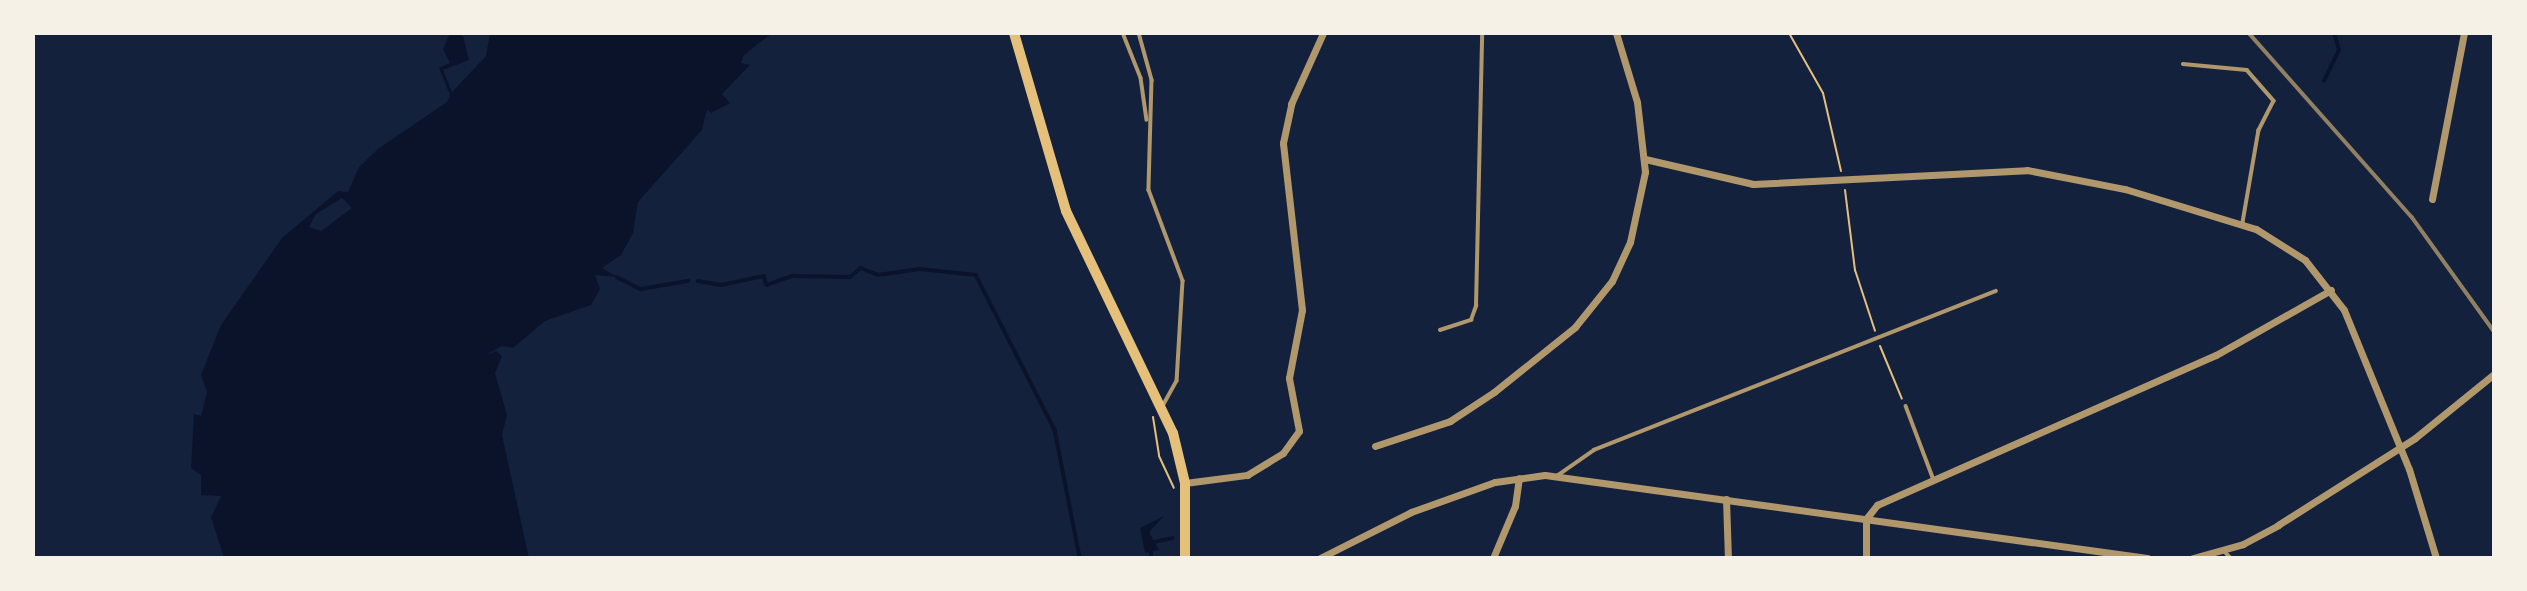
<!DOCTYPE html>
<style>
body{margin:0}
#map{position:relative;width:2527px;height:591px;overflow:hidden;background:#14213d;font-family:"PT Sans",sans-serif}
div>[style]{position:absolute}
.water>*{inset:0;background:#0b132b}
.stream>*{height:3.5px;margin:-1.75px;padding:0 1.75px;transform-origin:1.75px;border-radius:1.75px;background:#0b132b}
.path>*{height:2px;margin:-1px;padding:0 1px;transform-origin:1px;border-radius:1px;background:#e5c07b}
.service>*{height:3.5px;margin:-1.75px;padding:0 1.75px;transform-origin:1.75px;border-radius:1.75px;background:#b1986c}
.minor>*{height:7px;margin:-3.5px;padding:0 3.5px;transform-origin:3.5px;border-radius:3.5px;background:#b1986c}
.secondary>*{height:10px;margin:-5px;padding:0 5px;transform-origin:5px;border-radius:5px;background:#e5c07b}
.rail>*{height:3.5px;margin:-1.75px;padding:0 1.75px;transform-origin:1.75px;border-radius:1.75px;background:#918062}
span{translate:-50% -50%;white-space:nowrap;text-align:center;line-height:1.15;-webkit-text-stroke:5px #f6f1e7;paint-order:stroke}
.frame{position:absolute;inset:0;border:35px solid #f6f1e7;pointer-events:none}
</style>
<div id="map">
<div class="water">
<div style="clip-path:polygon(evenodd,450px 33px,463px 36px,469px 60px,443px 70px,452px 92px,486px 56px,490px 33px,772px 33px,743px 56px,741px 63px,750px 65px,722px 94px,730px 103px,711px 113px,707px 109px,702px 130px,638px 202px,633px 233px,621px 255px,602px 268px,617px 277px,595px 275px,600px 289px,591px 305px,545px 321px,513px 348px,502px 346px,484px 356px,496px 351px,502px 356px,495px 373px,507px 415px,502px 435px,529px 558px,224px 558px,211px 517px,221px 496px,201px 495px,201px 475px,191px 468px,194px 414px,201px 416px,207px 392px,201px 375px,221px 325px,282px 238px,338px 191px,348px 192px,359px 167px,378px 149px,447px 102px,450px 95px,439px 68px,450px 63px,443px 49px,450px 33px,342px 198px,352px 208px,321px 231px,309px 227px,316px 214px,342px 198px)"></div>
<div style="clip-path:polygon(1164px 516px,1149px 532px,1159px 550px,1145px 553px,1140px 528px)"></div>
</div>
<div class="stream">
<div style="left:2324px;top:81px;width:34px;rotate:-64deg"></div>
<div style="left:2339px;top:50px;width:18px;rotate:-106deg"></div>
<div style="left:617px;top:277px;width:27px;rotate:27deg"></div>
<div style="left:641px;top:289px;width:48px;rotate:-9.7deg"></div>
<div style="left:698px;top:281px;width:23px;rotate:10deg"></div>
<div style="left:721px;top:285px;width:44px;rotate:-11.8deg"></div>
<div style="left:764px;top:276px;width:9px;rotate:72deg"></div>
<div style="left:767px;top:285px;width:27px;rotate:-20deg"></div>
<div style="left:792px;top:276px;width:58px;rotate:1deg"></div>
<div style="left:850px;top:277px;width:14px;rotate:-39deg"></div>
<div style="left:861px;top:268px;width:18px;rotate:22deg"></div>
<div style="left:878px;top:275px;width:42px;rotate:-8.1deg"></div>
<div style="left:920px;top:269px;width:56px;rotate:6.1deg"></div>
<div style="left:976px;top:275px;width:174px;rotate:63deg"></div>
<div style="left:1055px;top:430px;width:130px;rotate:78.9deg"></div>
<div style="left:1154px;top:542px;width:19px;rotate:-12deg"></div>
<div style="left:1151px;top:558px;width:5px;rotate:-90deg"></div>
</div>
<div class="path">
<div style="left:1789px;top:33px;width:69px;rotate:60.5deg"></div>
<div style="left:1823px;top:93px;width:80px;rotate:77deg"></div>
<div style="left:1845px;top:190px;width:81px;rotate:82.9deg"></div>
<div style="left:1855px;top:270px;width:64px;rotate:71.8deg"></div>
<div style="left:1880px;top:346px;width:57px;rotate:67.5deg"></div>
<div style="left:1153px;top:417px;width:39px;rotate:81deg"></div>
<div style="left:1159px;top:456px;width:35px;rotate:65deg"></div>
</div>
<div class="service">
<div style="left:1123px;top:33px;width:48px;rotate:68.2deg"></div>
<div style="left:1141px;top:78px;width:42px;rotate:81.9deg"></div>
<div style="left:1139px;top:33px;width:49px;rotate:74.5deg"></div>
<div style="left:1152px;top:80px;width:110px;rotate:91.6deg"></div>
<div style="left:1149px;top:190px;width:97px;rotate:69.5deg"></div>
<div style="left:1183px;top:281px;width:100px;rotate:93.4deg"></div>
<div style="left:1177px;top:381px;width:29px;rotate:119deg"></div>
<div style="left:2183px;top:64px;width:64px;rotate:5.4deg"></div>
<div style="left:2247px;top:70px;width:41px;rotate:48.9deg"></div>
<div style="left:2274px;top:101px;width:33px;rotate:117deg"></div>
<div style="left:2259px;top:130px;width:94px;rotate:99.8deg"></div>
<div style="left:1440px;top:330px;width:33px;rotate:-18deg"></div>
<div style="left:1471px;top:320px;width:15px;rotate:-70deg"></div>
<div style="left:1476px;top:306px;width:273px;rotate:-88.7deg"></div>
<div style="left:1906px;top:406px;width:79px;rotate:69.3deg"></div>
<div style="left:1557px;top:476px;width:45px;rotate:-35.1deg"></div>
<div style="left:1594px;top:450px;width:432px;rotate:-21.6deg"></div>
<div style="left:2224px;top:551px;width:10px;rotate:45deg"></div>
</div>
<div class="minor">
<div style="left:1645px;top:159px;width:111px;rotate:13deg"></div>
<div style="left:1753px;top:184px;width:274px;rotate:-2.9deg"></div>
<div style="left:2027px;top:170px;width:100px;rotate:11deg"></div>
<div style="left:2125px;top:189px;width:137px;rotate:17deg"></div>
<div style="left:2256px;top:229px;width:58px;rotate:32.3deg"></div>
<div style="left:2305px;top:260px;width:63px;rotate:52deg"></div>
<div style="left:2344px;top:310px;width:172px;rotate:67.8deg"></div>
<div style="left:2409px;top:469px;width:93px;rotate:73.1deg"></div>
<div style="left:2432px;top:199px;width:169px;rotate:-79.1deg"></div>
<div style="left:1375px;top:446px;width:79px;rotate:-18.4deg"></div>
<div style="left:1450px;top:421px;width:53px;rotate:-33.4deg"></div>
<div style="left:1494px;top:392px;width:104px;rotate:-38.7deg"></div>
<div style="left:1575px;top:327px;width:59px;rotate:-51.2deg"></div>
<div style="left:1612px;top:281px;width:43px;rotate:-65.2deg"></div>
<div style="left:1630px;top:242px;width:72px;rotate:-77.9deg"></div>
<div style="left:1645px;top:172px;width:70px;rotate:-96.5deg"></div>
<div style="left:1637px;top:102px;width:72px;rotate:-106.9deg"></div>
<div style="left:1185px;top:483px;width:63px;rotate:-7.4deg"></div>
<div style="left:1247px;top:475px;width:42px;rotate:-31.4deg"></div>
<div style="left:1283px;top:453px;width:27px;rotate:-54deg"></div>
<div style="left:1299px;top:431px;width:54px;rotate:-100.7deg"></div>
<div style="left:1289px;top:378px;width:69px;rotate:-79.2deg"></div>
<div style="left:1302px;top:310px;width:168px;rotate:-96.5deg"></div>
<div style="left:1283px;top:143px;width:40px;rotate:-78deg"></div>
<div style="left:1291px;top:104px;width:78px;rotate:-65.7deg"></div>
<div style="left:1726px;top:499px;width:59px;rotate:88.1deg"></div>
<div style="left:1320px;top:558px;width:102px;rotate:-26.8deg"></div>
<div style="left:1411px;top:512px;width:89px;rotate:-19.7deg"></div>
<div style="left:1495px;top:482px;width:50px;rotate:-8deg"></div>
<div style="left:1545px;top:475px;width:608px;rotate:7.85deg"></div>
<div style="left:1493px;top:558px;width:56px;rotate:-67.1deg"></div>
<div style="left:1515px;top:506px;width:28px;rotate:-82deg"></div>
<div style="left:1866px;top:558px;width:39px;rotate:-90deg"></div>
<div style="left:1866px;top:519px;width:18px;rotate:-52deg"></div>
<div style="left:1877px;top:505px;width:371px;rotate:-23.9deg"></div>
<div style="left:2216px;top:355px;width:132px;rotate:-29.5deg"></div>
<div style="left:2193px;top:558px;width:52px;rotate:-15.6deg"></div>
<div style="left:2243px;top:544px;width:40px;rotate:-28deg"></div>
<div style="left:2278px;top:525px;width:162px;rotate:-32.4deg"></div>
<div style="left:2415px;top:438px;width:102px;rotate:-39deg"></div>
</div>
<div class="secondary">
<div style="left:1014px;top:33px;width:185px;rotate:73.7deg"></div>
<div style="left:1066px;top:211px;width:246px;rotate:64.3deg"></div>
<div style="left:1173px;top:433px;width:51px;rotate:76.5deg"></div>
<div style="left:1185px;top:483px;width:75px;rotate:90deg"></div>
</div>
<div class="rail">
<div style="left:2249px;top:33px;width:246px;rotate:48.5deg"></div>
<div style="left:2412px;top:217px;width:140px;rotate:54.3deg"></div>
</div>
<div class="frame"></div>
</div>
